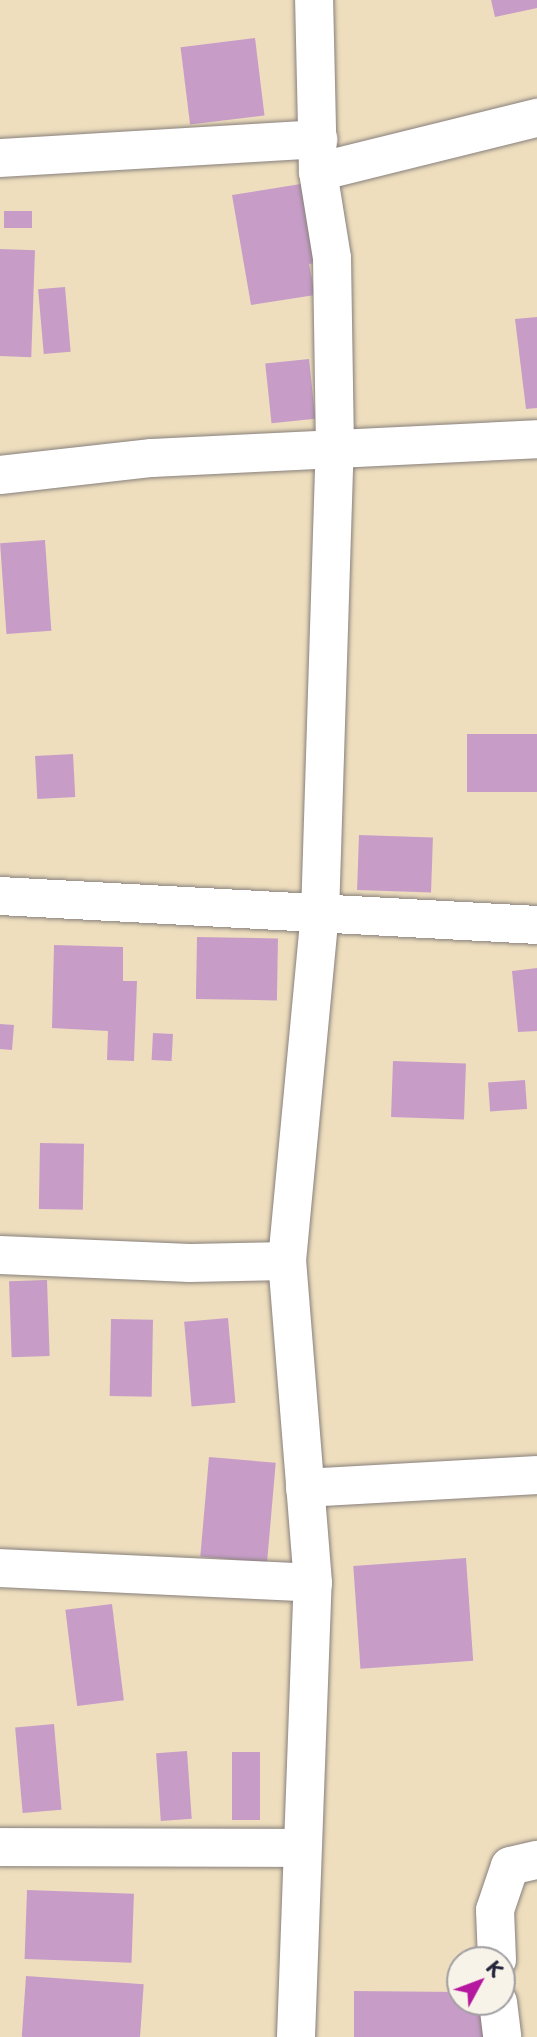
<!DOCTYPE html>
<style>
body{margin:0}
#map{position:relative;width:537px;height:2037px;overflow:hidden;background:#eedebe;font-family:"Playpen Sans",sans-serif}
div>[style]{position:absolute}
.building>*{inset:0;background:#c79dc8;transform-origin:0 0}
.roads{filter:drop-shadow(0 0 2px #88807c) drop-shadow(0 0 2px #88807c)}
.minor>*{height:38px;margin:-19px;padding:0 19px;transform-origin:19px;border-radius:19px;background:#fff}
span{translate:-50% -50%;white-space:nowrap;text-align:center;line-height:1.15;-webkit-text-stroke:6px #f7f3e8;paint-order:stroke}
.north{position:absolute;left:446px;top:1946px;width:70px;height:70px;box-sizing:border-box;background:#f7f3e8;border:2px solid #a29fa3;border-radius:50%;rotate:49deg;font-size:19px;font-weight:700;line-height:28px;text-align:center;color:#22223b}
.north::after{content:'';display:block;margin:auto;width:24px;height:32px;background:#b5179e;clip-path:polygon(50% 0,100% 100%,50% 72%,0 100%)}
</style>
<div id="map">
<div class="building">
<div style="clip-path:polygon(491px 0,537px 0,537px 8px,495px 17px)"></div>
<div style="left:255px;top:38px;width:78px;height:75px;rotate:83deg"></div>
<div style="clip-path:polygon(307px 183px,321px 262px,309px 264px,315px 295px,251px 305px,232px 195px)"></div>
<div style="left:4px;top:211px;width:28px;height:17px"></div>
<div style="left:0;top:249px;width:35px;height:107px;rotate:2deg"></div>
<div style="left:65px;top:287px;width:65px;height:27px;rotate:85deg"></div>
<div style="clip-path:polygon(537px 317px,537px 408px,526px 409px,515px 319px)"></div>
<div style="left:309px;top:359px;width:60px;height:44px;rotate:84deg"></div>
<div style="left:45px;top:540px;width:91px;height:45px;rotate:86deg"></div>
<div style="left:537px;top:734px;width:58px;height:70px;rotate:90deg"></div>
<div style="left:73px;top:754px;width:43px;height:38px;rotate:87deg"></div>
<div style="left:359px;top:835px;width:74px;height:55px;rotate:2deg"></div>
<div style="left:197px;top:937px;width:81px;height:62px;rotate:1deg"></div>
<div style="clip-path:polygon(54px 945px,123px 947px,123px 981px,137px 981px,134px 1061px,107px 1060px,108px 1031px,52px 1028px)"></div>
<div style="clip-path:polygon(537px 968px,537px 1031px,518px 1032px,512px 971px)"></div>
<div style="clip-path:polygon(0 1024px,14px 1025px,12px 1050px,0 1049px)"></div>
<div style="left:153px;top:1033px;width:20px;height:27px;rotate:3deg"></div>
<div style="left:393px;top:1061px;width:73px;height:56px;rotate:2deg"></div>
<div style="left:525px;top:1080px;width:29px;height:37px;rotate:86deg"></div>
<div style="left:40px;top:1143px;width:44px;height:66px;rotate:1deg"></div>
<div style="left:47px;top:1280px;width:76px;height:38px;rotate:88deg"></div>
<div style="left:228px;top:1318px;width:85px;height:44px;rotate:85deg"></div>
<div style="left:111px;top:1319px;width:42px;height:77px;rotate:1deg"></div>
<div style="left:209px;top:1457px;width:67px;height:100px;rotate:5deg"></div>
<div style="left:466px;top:1558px;width:103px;height:113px;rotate:86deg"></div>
<div style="left:112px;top:1604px;width:97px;height:47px;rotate:83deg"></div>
<div style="left:54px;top:1724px;width:86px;height:39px;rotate:85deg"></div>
<div style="left:187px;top:1751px;width:68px;height:31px;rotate:86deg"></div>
<div style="left:232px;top:1752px;width:28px;height:68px"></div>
<div style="left:27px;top:1890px;width:107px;height:69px;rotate:2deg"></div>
<div style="left:26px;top:1976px;width:118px;height:61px;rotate:4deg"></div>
<div style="clip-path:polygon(354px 1991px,460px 1992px,460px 2002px,479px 2002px,483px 2037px,354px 2037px)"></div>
</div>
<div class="roads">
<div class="minor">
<div style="left:0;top:158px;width:319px;rotate:-3.4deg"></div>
<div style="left:318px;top:172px;width:226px;rotate:-13.9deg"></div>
<div style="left:0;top:475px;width:153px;rotate:-6.4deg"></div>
<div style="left:152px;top:458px;width:385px;rotate:-2.8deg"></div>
<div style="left:0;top:896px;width:538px;rotate:3.09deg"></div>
<div style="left:0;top:1255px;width:190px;rotate:2.4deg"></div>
<div style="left:190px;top:1263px;width:97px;rotate:-1.2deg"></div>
<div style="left:305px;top:1488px;width:232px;rotate:-3.2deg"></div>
<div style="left:0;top:1568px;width:313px;rotate:2.7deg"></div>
<div style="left:0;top:1847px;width:301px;rotate:0.2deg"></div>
<div style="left:497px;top:1960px;width:50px;rotate:-92.3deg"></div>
<div style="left:495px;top:1910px;width:46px;rotate:-71.2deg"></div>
<div style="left:510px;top:1866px;width:28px;rotate:-13deg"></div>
<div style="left:498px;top:2002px;width:35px;rotate:83deg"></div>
<div style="left:296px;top:2037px;width:454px;rotate:-87.9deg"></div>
<div style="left:313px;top:1583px;width:323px;rotate:-94.6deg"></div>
<div style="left:287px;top:1261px;width:348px;rotate:-84.6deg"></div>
<div style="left:320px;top:915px;width:466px;rotate:-88.2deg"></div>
<div style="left:335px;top:449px;width:191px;rotate:-90.9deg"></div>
<div style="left:332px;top:258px;width:87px;rotate:-99.2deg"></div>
<div style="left:318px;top:172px;width:172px;rotate:-91.3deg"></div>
</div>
</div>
<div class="north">K</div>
</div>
